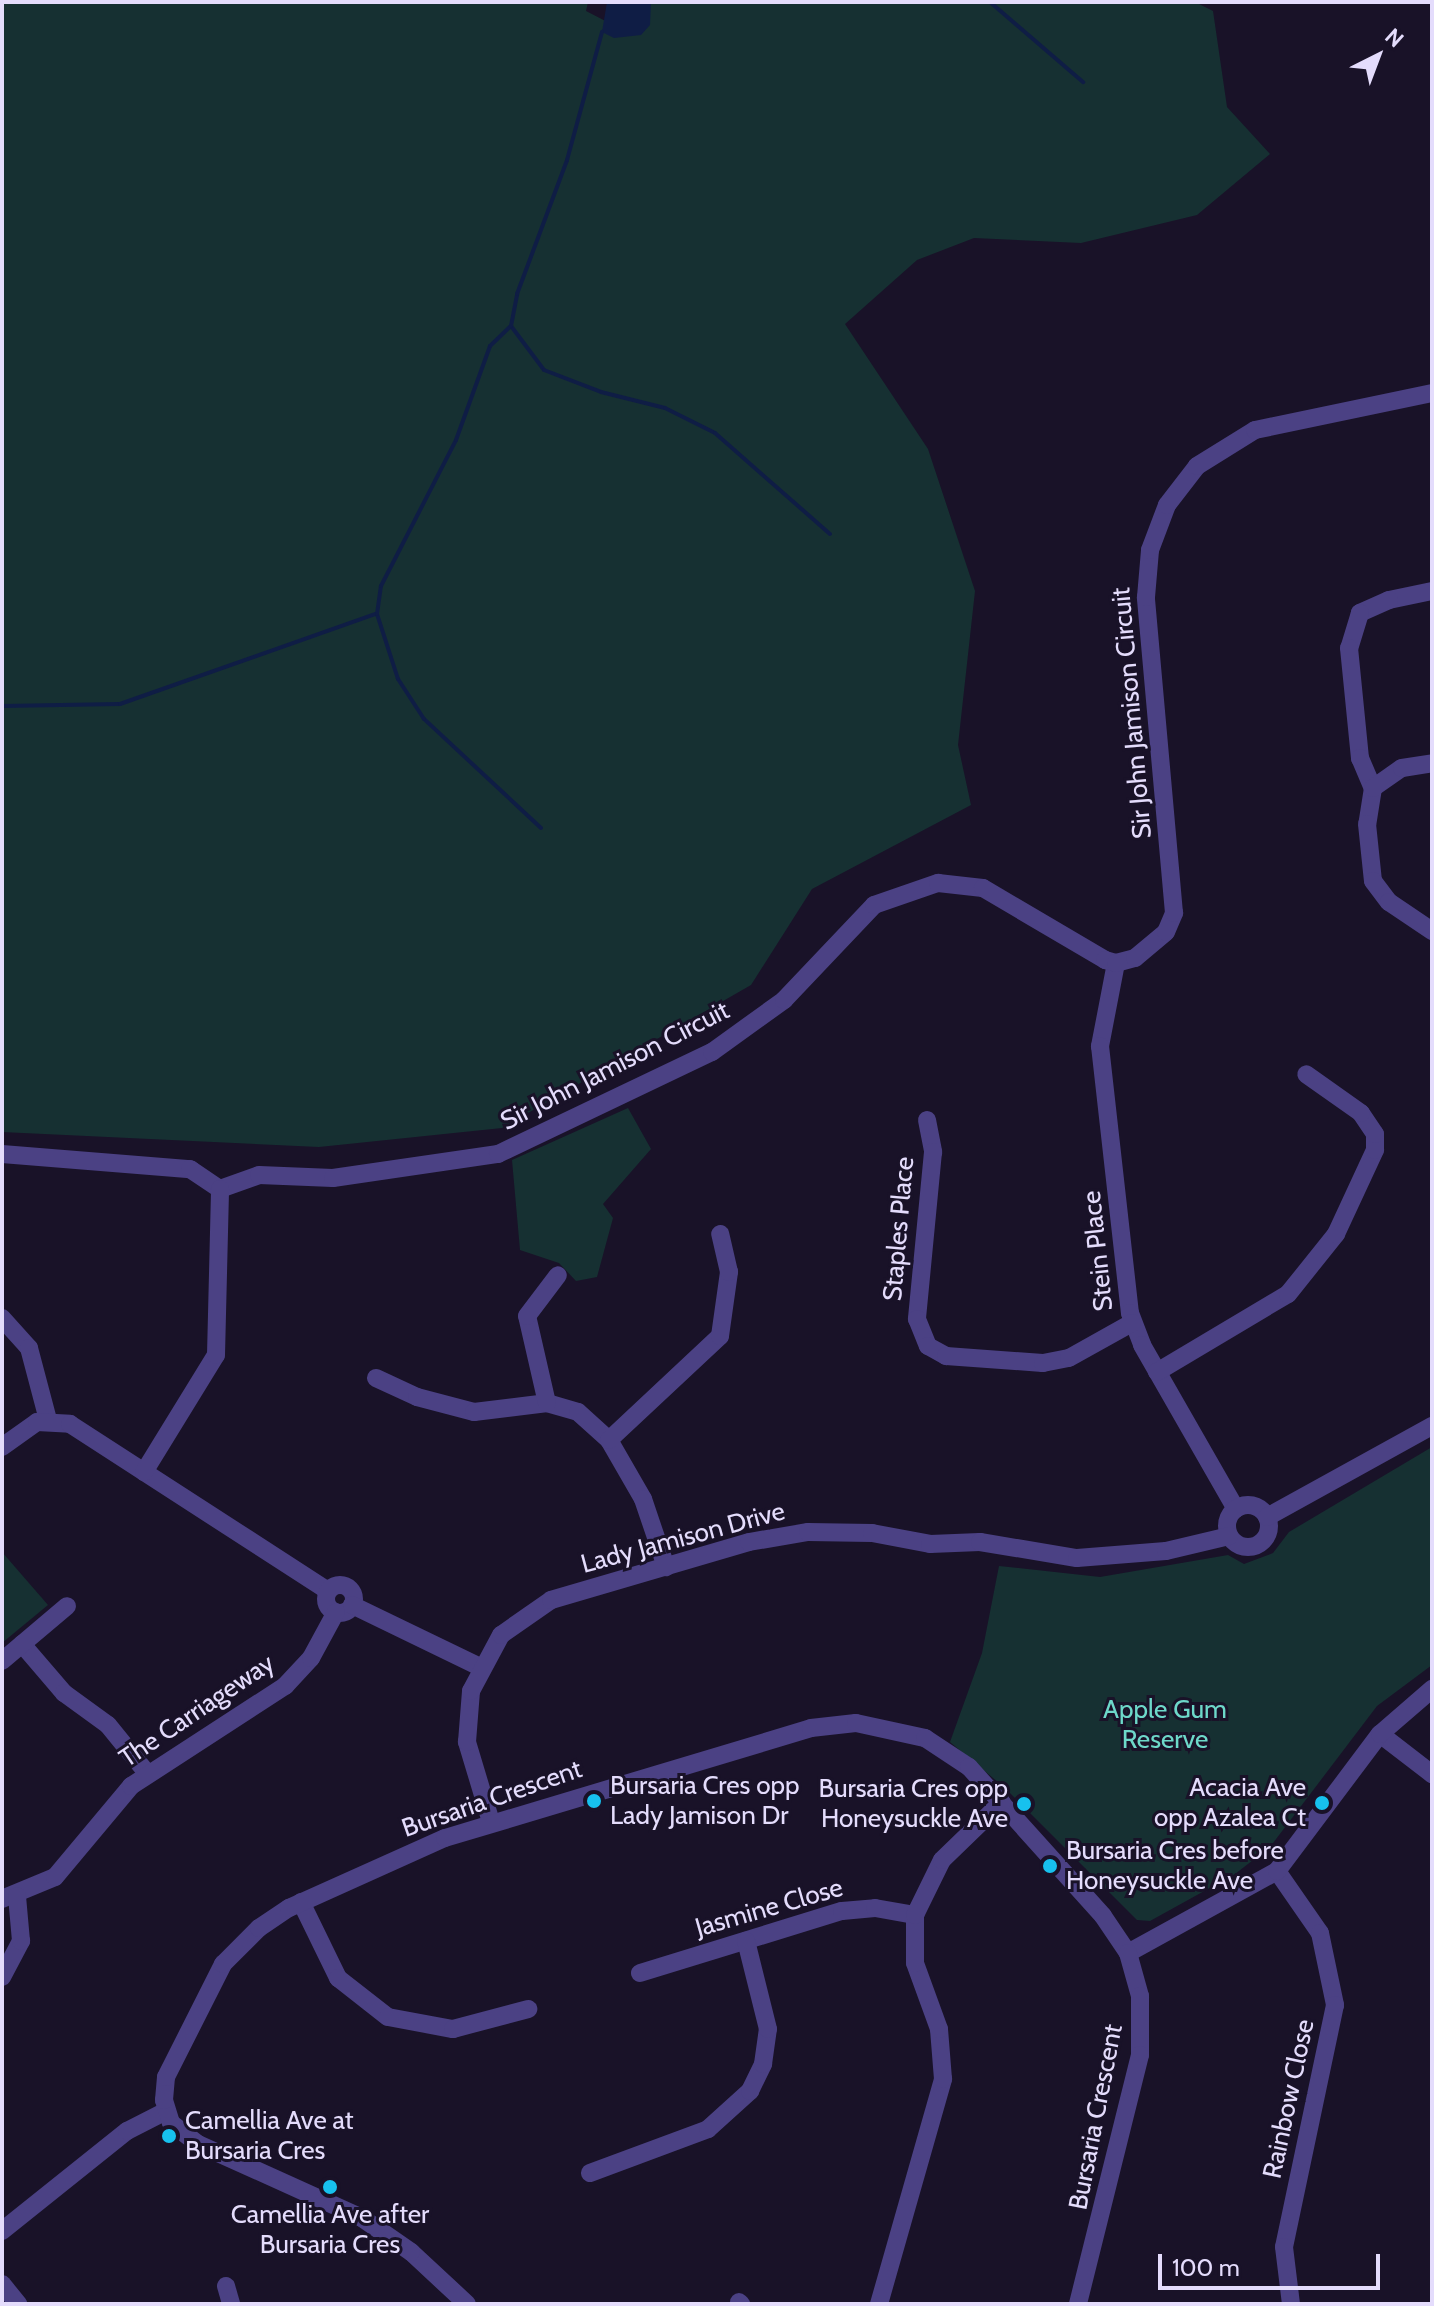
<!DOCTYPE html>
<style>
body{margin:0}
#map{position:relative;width:1434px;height:2306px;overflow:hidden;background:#191228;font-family:Cabin,sans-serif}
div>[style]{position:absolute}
.green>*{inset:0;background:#163032}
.water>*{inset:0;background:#0f1d45}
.stream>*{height:4px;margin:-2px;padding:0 2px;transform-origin:2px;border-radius:2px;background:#0f1d45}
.minor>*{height:18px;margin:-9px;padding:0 9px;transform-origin:9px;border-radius:9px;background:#4b4184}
.minor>.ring{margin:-9px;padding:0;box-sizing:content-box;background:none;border:18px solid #4b4184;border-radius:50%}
.dots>*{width:22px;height:22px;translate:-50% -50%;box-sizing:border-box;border:4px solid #191228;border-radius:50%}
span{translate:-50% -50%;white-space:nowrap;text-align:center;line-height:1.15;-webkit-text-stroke:6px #191228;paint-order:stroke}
.street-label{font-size:26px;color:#e4dcfc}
.park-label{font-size:26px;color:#6dd8c9}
.poi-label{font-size:26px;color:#e4dcfc}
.left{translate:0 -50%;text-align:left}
.right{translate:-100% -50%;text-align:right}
.frame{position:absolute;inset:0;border:4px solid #e4dcfc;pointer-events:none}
.north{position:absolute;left:1338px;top:16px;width:80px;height:80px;-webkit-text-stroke:6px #191228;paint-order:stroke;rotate:42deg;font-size:22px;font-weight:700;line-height:32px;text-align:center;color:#e4dcfc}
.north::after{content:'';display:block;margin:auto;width:28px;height:36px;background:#e4dcfc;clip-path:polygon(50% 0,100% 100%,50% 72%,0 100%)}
.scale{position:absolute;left:1158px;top:2254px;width:222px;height:36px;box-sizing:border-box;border:4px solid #e4dcfc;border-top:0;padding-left:10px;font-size:24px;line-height:28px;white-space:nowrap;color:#e4dcfc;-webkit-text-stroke:6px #191228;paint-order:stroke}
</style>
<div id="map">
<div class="green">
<div style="clip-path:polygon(2px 2px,588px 2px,586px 11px,623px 30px,649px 2px,1195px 2px,1213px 11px,1227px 107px,1270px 154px,1197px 215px,1081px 243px,974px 238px,917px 260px,845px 324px,928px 449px,975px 591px,958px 745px,971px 805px,812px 889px,751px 985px,502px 1128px,319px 1147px,2px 1132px)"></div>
<div style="clip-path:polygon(628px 1108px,651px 1149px,603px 1204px,613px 1218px,597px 1277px,576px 1281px,559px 1263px,520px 1250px,512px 1160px)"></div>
<div style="clip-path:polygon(1432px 1447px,1432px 1665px,1377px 1706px,1270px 1847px,1235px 1874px,1150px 1921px,1137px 1920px,1005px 1788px,950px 1742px,982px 1653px,999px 1566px,1100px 1577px,1228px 1555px,1244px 1564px,1273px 1553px,1289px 1532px)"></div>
<div style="clip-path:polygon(2px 1552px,48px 1605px,2px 1643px)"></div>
</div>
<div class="water">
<div style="clip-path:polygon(607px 2px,651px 2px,650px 25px,641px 35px,614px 38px,602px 32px)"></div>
</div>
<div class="stream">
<div style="left:990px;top:2px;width:123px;rotate:40.7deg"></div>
<div style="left:511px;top:326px;width:55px;rotate:53.1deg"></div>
<div style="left:544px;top:370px;width:61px;rotate:21.1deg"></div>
<div style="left:601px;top:392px;width:66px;rotate:14deg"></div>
<div style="left:665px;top:408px;width:56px;rotate:26.6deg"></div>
<div style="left:715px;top:433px;width:153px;rotate:41.3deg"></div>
<div style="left:2px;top:706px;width:118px;rotate:-1deg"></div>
<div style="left:120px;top:704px;width:271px;rotate:-19.4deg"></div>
<div style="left:541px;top:828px;width:160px;rotate:-137deg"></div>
<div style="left:424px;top:719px;width:48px;rotate:-123deg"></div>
<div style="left:398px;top:679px;width:68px;rotate:-107.9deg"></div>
<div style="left:377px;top:614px;width:28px;rotate:-82deg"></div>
<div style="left:381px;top:586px;width:164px;rotate:-62.8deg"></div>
<div style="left:456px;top:440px;width:100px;rotate:-70.1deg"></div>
<div style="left:490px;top:346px;width:29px;rotate:-44deg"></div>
<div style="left:511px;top:326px;width:33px;rotate:-79deg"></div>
<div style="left:517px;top:294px;width:143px;rotate:-69.5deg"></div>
<div style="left:567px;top:160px;width:133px;rotate:-74.7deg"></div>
</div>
<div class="minor">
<div style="left:1432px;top:591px;width:44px;rotate:168.2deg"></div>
<div style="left:1389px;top:600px;width:32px;rotate:156deg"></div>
<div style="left:1360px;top:613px;width:37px;rotate:107deg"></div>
<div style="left:1349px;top:648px;width:111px;rotate:84.3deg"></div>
<div style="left:1360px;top:758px;width:33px;rotate:67deg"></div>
<div style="left:1373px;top:788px;width:36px;rotate:99deg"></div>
<div style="left:1367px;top:824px;width:57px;rotate:84deg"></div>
<div style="left:1373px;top:881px;width:26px;rotate:53deg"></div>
<div style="left:1389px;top:902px;width:52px;rotate:34deg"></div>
<div style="left:1373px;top:788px;width:35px;rotate:-35deg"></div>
<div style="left:1402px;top:768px;width:30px;rotate:-9deg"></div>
<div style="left:1116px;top:963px;width:85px;rotate:100.9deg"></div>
<div style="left:1100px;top:1046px;width:269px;rotate:83.6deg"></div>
<div style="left:1130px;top:1313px;width:34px;rotate:69deg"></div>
<div style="left:1142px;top:1345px;width:189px;rotate:60.2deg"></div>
<div style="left:927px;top:1120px;width:33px;rotate:79deg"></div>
<div style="left:933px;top:1152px;width:168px;rotate:95.5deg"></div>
<div style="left:917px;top:1319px;width:29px;rotate:68deg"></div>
<div style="left:928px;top:1346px;width:21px;rotate:29deg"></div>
<div style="left:946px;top:1356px;width:97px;rotate:4.1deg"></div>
<div style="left:1043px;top:1363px;width:26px;rotate:-11deg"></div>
<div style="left:1069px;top:1358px;width:72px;rotate:-29.1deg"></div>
<div style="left:2px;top:1154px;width:189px;rotate:4.6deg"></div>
<div style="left:190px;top:1169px;width:36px;rotate:34deg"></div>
<div style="left:220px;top:1189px;width:41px;rotate:-19.7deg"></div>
<div style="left:259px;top:1175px;width:74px;rotate:2.3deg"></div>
<div style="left:333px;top:1178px;width:167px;rotate:-8.3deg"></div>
<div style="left:498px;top:1154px;width:237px;rotate:-25.5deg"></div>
<div style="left:712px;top:1052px;width:89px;rotate:-35.8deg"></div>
<div style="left:784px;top:1000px;width:131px;rotate:-46.5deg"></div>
<div style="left:874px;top:905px;width:68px;rotate:-19deg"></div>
<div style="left:938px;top:883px;width:45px;rotate:6.3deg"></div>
<div style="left:983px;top:888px;width:142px;rotate:30.5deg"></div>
<div style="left:1105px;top:960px;width:11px;rotate:15deg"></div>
<div style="left:1116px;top:963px;width:20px;rotate:-15deg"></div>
<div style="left:1135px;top:958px;width:40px;rotate:-40deg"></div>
<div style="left:1166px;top:932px;width:21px;rotate:-67deg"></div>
<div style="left:1174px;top:913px;width:317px;rotate:-95.1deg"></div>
<div style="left:1146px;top:597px;width:47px;rotate:-85.1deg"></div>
<div style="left:1150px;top:550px;width:48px;rotate:-69.3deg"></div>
<div style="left:1167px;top:505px;width:49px;rotate:-52.4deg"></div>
<div style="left:1197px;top:466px;width:68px;rotate:-31.8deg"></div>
<div style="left:1255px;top:430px;width:181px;rotate:-11.8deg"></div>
<div style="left:2px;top:1318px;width:40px;rotate:48deg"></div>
<div style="left:29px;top:1348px;width:74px;rotate:75.2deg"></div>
<div style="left:1157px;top:1372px;width:152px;rotate:-30.8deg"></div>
<div style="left:1288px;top:1294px;width:77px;rotate:-51.3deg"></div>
<div style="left:1336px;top:1234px;width:93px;rotate:-65.1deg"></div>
<div style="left:1375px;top:1150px;width:16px;rotate:-90deg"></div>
<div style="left:1375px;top:1134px;width:25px;rotate:-124deg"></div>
<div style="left:1361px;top:1113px;width:67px;rotate:-144.7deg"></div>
<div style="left:376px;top:1378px;width:45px;rotate:24.9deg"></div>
<div style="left:417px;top:1397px;width:59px;rotate:14.7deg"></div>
<div style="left:474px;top:1412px;width:74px;rotate:-7deg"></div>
<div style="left:547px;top:1403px;width:32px;rotate:16deg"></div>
<div style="left:578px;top:1412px;width:42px;rotate:42.1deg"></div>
<div style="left:609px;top:1440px;width:68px;rotate:60deg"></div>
<div style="left:643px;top:1499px;width:72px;rotate:71.3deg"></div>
<div style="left:547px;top:1403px;width:89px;rotate:-102.9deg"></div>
<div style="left:527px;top:1316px;width:51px;rotate:-52.9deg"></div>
<div style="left:609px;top:1440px;width:152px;rotate:-43.1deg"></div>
<div style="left:720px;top:1336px;width:65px;rotate:-82deg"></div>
<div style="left:729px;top:1272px;width:39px;rotate:-103deg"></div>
<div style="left:2px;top:1447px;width:43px;rotate:-35.5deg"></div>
<div style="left:37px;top:1422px;width:33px;rotate:3deg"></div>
<div style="left:70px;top:1424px;width:307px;rotate:32.9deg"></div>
<div style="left:144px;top:1472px;width:137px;rotate:-58.4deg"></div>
<div style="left:216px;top:1355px;width:166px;rotate:-88.6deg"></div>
<div class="ring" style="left:1227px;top:1505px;width:24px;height:24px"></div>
<div style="left:1267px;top:1517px;width:188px;rotate:-28.9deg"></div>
<div class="ring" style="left:326px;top:1585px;width:10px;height:10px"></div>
<div style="left:352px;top:1605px;width:142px;rotate:25.8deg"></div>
<div style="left:22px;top:1644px;width:65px;rotate:49.4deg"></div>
<div style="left:64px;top:1693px;width:54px;rotate:36deg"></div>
<div style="left:108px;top:1725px;width:62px;rotate:50.9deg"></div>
<div style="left:2px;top:1661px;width:85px;rotate:-40.2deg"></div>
<div style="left:1380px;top:1734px;width:66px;rotate:37.6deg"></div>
<div style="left:491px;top:1822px;width:84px;rotate:-106.7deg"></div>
<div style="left:467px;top:1742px;width:51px;rotate:-85.5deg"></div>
<div style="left:471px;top:1691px;width:64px;rotate:-61.8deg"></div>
<div style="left:501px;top:1635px;width:61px;rotate:-35deg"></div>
<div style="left:551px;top:1600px;width:206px;rotate:-16.3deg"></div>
<div style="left:749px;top:1542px;width:60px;rotate:-9.6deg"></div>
<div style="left:808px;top:1532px;width:64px;rotate:0.9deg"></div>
<div style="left:872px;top:1533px;width:59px;rotate:10.7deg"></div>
<div style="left:930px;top:1544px;width:50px;rotate:-2.3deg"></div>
<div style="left:980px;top:1542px;width:98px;rotate:9.4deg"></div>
<div style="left:1077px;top:1558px;width:89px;rotate:-4.5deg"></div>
<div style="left:1166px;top:1551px;width:65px;rotate:-13.4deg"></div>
<div style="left:1277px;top:1871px;width:75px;rotate:55.3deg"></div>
<div style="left:1320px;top:1933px;width:74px;rotate:78.2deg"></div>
<div style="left:1335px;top:2005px;width:247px;rotate:101.9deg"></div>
<div style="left:1284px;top:2247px;width:57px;rotate:83deg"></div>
<div style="left:2px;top:1899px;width:57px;rotate:-22.5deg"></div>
<div style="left:55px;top:1877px;width:119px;rotate:-50.1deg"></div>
<div style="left:131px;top:1786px;width:184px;rotate:-33deg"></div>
<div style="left:285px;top:1686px;width:38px;rotate:-47deg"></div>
<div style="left:311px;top:1658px;width:52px;rotate:-61.5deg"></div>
<div style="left:301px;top:1902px;width:85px;rotate:64deg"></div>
<div style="left:338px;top:1978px;width:63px;rotate:38deg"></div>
<div style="left:388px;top:2017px;width:66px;rotate:10.5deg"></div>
<div style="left:453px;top:2029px;width:78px;rotate:-14.9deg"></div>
<div style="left:1128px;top:1953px;width:170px;rotate:-28.8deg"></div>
<div style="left:1277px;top:1871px;width:171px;rotate:-53.1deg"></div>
<div style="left:1380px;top:1734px;width:69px;rotate:-40.9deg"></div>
<div style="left:640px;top:1973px;width:211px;rotate:-17.1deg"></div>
<div style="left:842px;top:1911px;width:33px;rotate:-5deg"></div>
<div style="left:875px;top:1908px;width:41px;rotate:9.9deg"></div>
<div style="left:2px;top:1977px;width:41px;rotate:-62.2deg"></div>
<div style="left:21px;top:1941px;width:45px;rotate:-95.1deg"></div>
<div style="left:590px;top:2173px;width:126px;rotate:-20.4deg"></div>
<div style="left:708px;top:2129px;width:57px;rotate:-42.1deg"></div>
<div style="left:750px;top:2091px;width:30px;rotate:-64deg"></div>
<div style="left:763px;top:2064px;width:35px;rotate:-82deg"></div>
<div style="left:768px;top:2029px;width:91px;rotate:-104deg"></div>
<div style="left:2px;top:2231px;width:160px;rotate:-38.7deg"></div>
<div style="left:127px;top:2131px;width:44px;rotate:-27.1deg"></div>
<div style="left:2px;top:2284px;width:26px;rotate:51deg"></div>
<div style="left:226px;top:2286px;width:19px;rotate:74deg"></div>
<div style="left:739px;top:2302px;width:3px;rotate:45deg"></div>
<div style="left:467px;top:2304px;width:76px;rotate:-137.1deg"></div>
<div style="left:411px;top:2252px;width:60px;rotate:-145.2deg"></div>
<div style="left:362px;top:2218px;width:180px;rotate:-155.7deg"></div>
<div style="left:198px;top:2144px;width:34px;rotate:-142deg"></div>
<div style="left:171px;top:2123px;width:24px;rotate:-107deg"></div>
<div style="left:164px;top:2100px;width:23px;rotate:-85deg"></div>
<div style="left:166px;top:2077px;width:127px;rotate:-63.2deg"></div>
<div style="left:223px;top:1964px;width:51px;rotate:-45deg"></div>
<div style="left:259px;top:1928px;width:36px;rotate:-34deg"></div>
<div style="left:289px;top:1908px;width:171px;rotate:-24.2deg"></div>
<div style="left:445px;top:1838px;width:382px;rotate:-16.7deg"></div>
<div style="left:811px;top:1728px;width:45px;rotate:-6.3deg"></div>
<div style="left:856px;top:1723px;width:71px;rotate:12.3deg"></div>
<div style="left:925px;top:1738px;width:53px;rotate:33.4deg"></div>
<div style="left:969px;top:1767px;width:200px;rotate:48deg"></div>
<div style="left:1103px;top:1916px;width:45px;rotate:56deg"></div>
<div style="left:1128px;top:1953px;width:45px;rotate:74.4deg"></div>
<div style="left:1140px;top:1996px;width:59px;rotate:90deg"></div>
<div style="left:1140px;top:2055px;width:257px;rotate:104deg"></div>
<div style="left:879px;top:2304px;width:234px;rotate:-74.1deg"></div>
<div style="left:943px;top:2079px;width:50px;rotate:-94.6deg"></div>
<div style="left:939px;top:2029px;width:70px;rotate:-110deg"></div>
<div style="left:915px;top:1963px;width:48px;rotate:-90deg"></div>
<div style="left:915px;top:1915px;width:61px;rotate:-63.9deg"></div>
<div style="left:942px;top:1860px;width:83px;rotate:-44deg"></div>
</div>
<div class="dots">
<div style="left:594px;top:1801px;background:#17c1ee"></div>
<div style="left:1322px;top:1803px;background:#17c1ee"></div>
<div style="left:1024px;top:1804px;background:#17c1ee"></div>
<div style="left:1050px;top:1866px;background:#17c1ee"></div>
<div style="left:169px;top:2136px;background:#17c1ee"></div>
<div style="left:330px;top:2187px;background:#17c1ee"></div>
</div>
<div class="street-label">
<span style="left:1132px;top:713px;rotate:-95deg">Sir John Jamison Circuit</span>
<span style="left:615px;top:1066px;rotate:-27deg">Sir John Jamison Circuit</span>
<span style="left:899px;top:1229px;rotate:-85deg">Staples Place</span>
<span style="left:1098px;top:1251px;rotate:-96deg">Stein Place</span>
<span style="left:683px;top:1538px;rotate:-15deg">Lady Jamison Drive</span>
<span style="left:197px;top:1711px;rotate:-34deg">The Carriageway</span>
<span style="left:492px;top:1799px;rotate:-19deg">Bursaria Crescent</span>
<span style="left:769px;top:1908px;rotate:-16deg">Jasmine Close</span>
<span style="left:1289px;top:2099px;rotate:-78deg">Rainbow Close</span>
<span style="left:1096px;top:2117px;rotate:-79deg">Bursaria Crescent</span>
</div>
<div class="park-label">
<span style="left:1165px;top:1725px">Apple Gum<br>Reserve</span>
</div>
<div class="poi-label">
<span class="left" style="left:610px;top:1801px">Bursaria Cres opp<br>Lady Jamison Dr</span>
<span class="right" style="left:1306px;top:1803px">Acacia Ave<br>opp Azalea Ct</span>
<span class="right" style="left:1008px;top:1804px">Bursaria Cres opp<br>Honeysuckle Ave</span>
<span class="left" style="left:1066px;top:1866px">Bursaria Cres before<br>Honeysuckle Ave</span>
<span class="left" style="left:185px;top:2136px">Camellia Ave at<br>Bursaria Cres</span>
<span style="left:330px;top:2230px">Camellia Ave after<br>Bursaria Cres</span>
</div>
<div class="frame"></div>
<div class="north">N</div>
<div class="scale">100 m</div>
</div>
